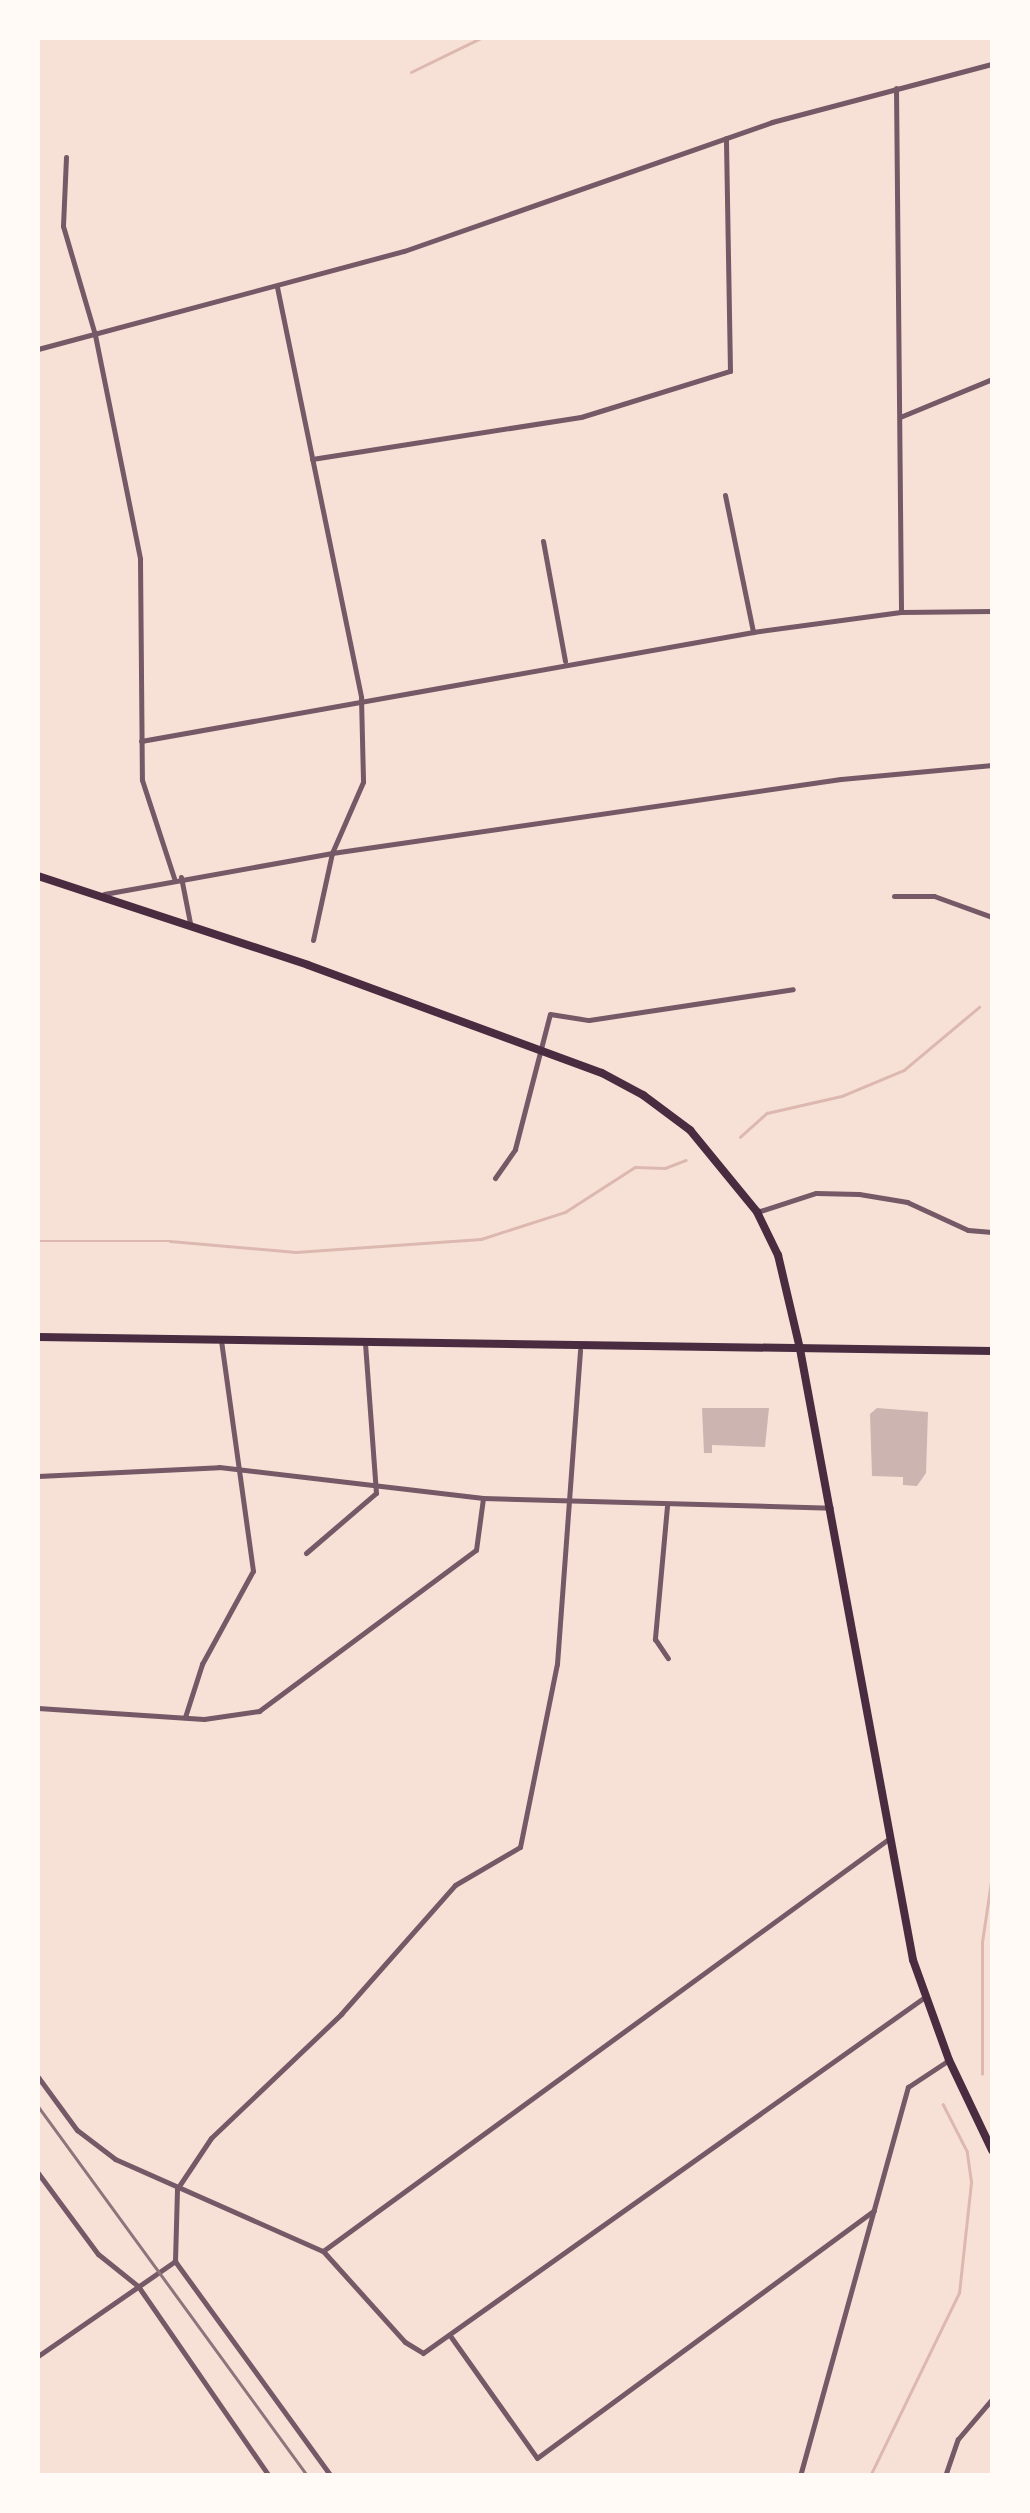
<!DOCTYPE html>
<style>
body{margin:0}
#map{position:relative;width:1030px;height:2513px;overflow:hidden;background:#f7e1d7;font-family:Jost,sans-serif}
div>[style]{position:absolute}
.stream>*{height:2.5px;margin:-1.25px;padding:0 1.25px;transform-origin:1.25px;border-radius:1.25px;background:#dcb8b0}
.building>*{inset:0;background:#ccb4b1}
.minor>*{height:5px;margin:-2.5px;padding:0 2.5px;transform-origin:2.5px;border-radius:2.5px;background:#755966}
.secondary>*{height:8px;margin:-4px;padding:0 4px;transform-origin:4px;border-radius:4px;background:#4a2c40}
.primary>*{height:8px;margin:-4px;padding:0 4px;transform-origin:4px;border-radius:4px;background:#4a2c40}
.rail>*{height:2.5px;margin:-1.25px;padding:0 1.25px;transform-origin:1.25px;border-radius:1.25px;background:#8f747c}
span{translate:-50% -50%;white-space:nowrap;text-align:center;line-height:1.15;-webkit-text-stroke:10px #fffaf5;paint-order:stroke}
.frame{position:absolute;inset:0;border:40px solid #fffaf5;pointer-events:none}
</style>
<div id="map">
<div class="stream">
<div style="left:411px;top:72px;width:78px;rotate:-25.9deg"></div>
<div style="left:740px;top:1137px;width:36px;rotate:-42deg"></div>
<div style="left:767px;top:1113px;width:77px;rotate:-12.8deg"></div>
<div style="left:842px;top:1096px;width:67px;rotate:-22.8deg"></div>
<div style="left:904px;top:1070px;width:98px;rotate:-40deg"></div>
<div style="left:38px;top:1241px;width:132px"></div>
<div style="left:170px;top:1241px;width:126px;rotate:5deg"></div>
<div style="left:296px;top:1252px;width:185px;rotate:-4deg"></div>
<div style="left:481px;top:1239px;width:88px;rotate:-17.8deg"></div>
<div style="left:565px;top:1212px;width:83px;rotate:-32.7deg"></div>
<div style="left:635px;top:1167px;width:30px;rotate:2deg"></div>
<div style="left:665px;top:1168px;width:22px;rotate:-21deg"></div>
<div style="left:992px;top:1665px;width:27px;rotate:90deg"></div>
<div style="left:982px;top:2074px;width:132px;rotate:-90deg"></div>
<div style="left:982px;top:1942px;width:68px;rotate:-81.5deg"></div>
<div style="left:870px;top:2476px;width:203px;rotate:-64.1deg"></div>
<div style="left:959px;top:2293px;width:112px;rotate:-83.8deg"></div>
<div style="left:971px;top:2182px;width:30px;rotate:-98deg"></div>
<div style="left:967px;top:2152px;width:53px;rotate:-117.1deg"></div>
</div>
<div class="building">
<div style="clip-path:polygon(702px 1408px,769px 1408px,765px 1447px,712px 1445px,712px 1453px,704px 1453px)"></div>
<div style="clip-path:polygon(877px 1408px,928px 1412px,926px 1473px,917px 1486px,903px 1485px,903px 1477px,872px 1476px,870px 1414px)"></div>
</div>
<div class="minor">
<div style="left:896px;top:88px;width:524px;rotate:89.45deg"></div>
<div style="left:66px;top:157px;width:69px;rotate:92.5deg"></div>
<div style="left:63px;top:226px;width:114px;rotate:73.6deg"></div>
<div style="left:95px;top:335px;width:228px;rotate:78.6deg"></div>
<div style="left:140px;top:559px;width:221px;rotate:89.5deg"></div>
<div style="left:142px;top:780px;width:103px;rotate:71.9deg"></div>
<div style="left:277px;top:287px;width:419px;rotate:78.4deg"></div>
<div style="left:361px;top:698px;width:84px;rotate:88.6deg"></div>
<div style="left:363px;top:782px;width:77px;rotate:113.6deg"></div>
<div style="left:332px;top:853px;width:89px;rotate:102.3deg"></div>
<div style="left:38px;top:349px;width:379px;rotate:-15deg"></div>
<div style="left:404px;top:251px;width:390px;rotate:-19.3deg"></div>
<div style="left:772px;top:122px;width:228px;rotate:-14.8deg"></div>
<div style="left:900px;top:417px;width:100px;rotate:-22.4deg"></div>
<div style="left:312px;top:459px;width:272px;rotate:-8.9deg"></div>
<div style="left:581px;top:417px;width:156px;rotate:-17.2deg"></div>
<div style="left:730px;top:371px;width:233px;rotate:-91deg"></div>
<div style="left:725px;top:495px;width:140px;rotate:78.4deg"></div>
<div style="left:543px;top:541px;width:122px;rotate:79.6deg"></div>
<div style="left:141px;top:741px;width:622px;rotate:-10.1deg"></div>
<div style="left:753px;top:632px;width:149px;rotate:-7.7deg"></div>
<div style="left:901px;top:612px;width:91px;rotate:-0.6deg"></div>
<div style="left:181px;top:877px;width:47px;rotate:78.9deg"></div>
<div style="left:104px;top:894px;width:232px;rotate:-10.2deg"></div>
<div style="left:332px;top:853px;width:514px;rotate:-8.27deg"></div>
<div style="left:841px;top:779px;width:152px;rotate:-5.3deg"></div>
<div style="left:894px;top:896px;width:40px"></div>
<div style="left:934px;top:896px;width:62px;rotate:19.9deg"></div>
<div style="left:992px;top:987px;width:59px;rotate:90deg"></div>
<div style="left:495px;top:1178px;width:35px;rotate:-55deg"></div>
<div style="left:515px;top:1149px;width:139px;rotate:-75.5deg"></div>
<div style="left:550px;top:1014px;width:39px;rotate:9deg"></div>
<div style="left:589px;top:1020px;width:206px;rotate:-8.6deg"></div>
<div style="left:757px;top:1212px;width:62px;rotate:-17.9deg"></div>
<div style="left:816px;top:1193px;width:43px;rotate:1.3deg"></div>
<div style="left:859px;top:1194px;width:49px;rotate:9.5deg"></div>
<div style="left:907px;top:1202px;width:67px;rotate:24.7deg"></div>
<div style="left:968px;top:1230px;width:24px;rotate:5deg"></div>
<div style="left:38px;top:1476px;width:181px;rotate:-2.8deg"></div>
<div style="left:219px;top:1467px;width:266px;rotate:6.7deg"></div>
<div style="left:483px;top:1498px;width:348px;rotate:1.6deg"></div>
<div style="left:667px;top:1506px;width:134px;rotate:95.2deg"></div>
<div style="left:655px;top:1639px;width:23px;rotate:56deg"></div>
<div style="left:306px;top:1553px;width:92px;rotate:-40.6deg"></div>
<div style="left:376px;top:1493px;width:151px;rotate:-94.2deg"></div>
<div style="left:38px;top:1708px;width:166px;rotate:3.8deg"></div>
<div style="left:204px;top:1719px;width:56px;rotate:-8.3deg"></div>
<div style="left:259px;top:1711px;width:270px;rotate:-36.6deg"></div>
<div style="left:476px;top:1550px;width:52px;rotate:-82.3deg"></div>
<div style="left:185px;top:1717px;width:56px;rotate:-72.2deg"></div>
<div style="left:202px;top:1664px;width:106px;rotate:-61.3deg"></div>
<div style="left:253px;top:1571px;width:233px;rotate:-97.9deg"></div>
<div style="left:38px;top:2077px;width:66px;rotate:53.7deg"></div>
<div style="left:77px;top:2130px;width:48px;rotate:37.3deg"></div>
<div style="left:115px;top:2159px;width:227px;rotate:23.9deg"></div>
<div style="left:323px;top:2251px;width:122px;rotate:48deg"></div>
<div style="left:405px;top:2342px;width:21px;rotate:31deg"></div>
<div style="left:423px;top:2353px;width:617px;rotate:-35.36deg"></div>
<div style="left:38px;top:2173px;width:101px;rotate:53.5deg"></div>
<div style="left:98px;top:2254px;width:51px;rotate:38.7deg"></div>
<div style="left:138px;top:2286px;width:231px;rotate:55.4deg"></div>
<div style="left:323px;top:2251px;width:698px;rotate:-36.08deg"></div>
<div style="left:451px;top:2337px;width:148px;rotate:54.6deg"></div>
<div style="left:537px;top:2458px;width:418px;rotate:-36.3deg"></div>
<div style="left:38px;top:2356px;width:167px;rotate:-34.7deg"></div>
<div style="left:331px;top:2476px;width:266px;rotate:-126deg"></div>
<div style="left:175px;top:2261px;width:72px;rotate:-88.4deg"></div>
<div style="left:177px;top:2189px;width:61px;rotate:-56.3deg"></div>
<div style="left:211px;top:2138px;width:180px;rotate:-43.6deg"></div>
<div style="left:341px;top:2014px;width:172px;rotate:-48.5deg"></div>
<div style="left:455px;top:1885px;width:75px;rotate:-30.3deg"></div>
<div style="left:520px;top:1847px;width:187px;rotate:-78.6deg"></div>
<div style="left:557px;top:1664px;width:315px;rotate:-85.8deg"></div>
<div style="left:800px;top:2476px;width:404px;rotate:-74.5deg"></div>
<div style="left:908px;top:2087px;width:49px;rotate:-33.4deg"></div>
<div style="left:945px;top:2476px;width:39px;rotate:-71deg"></div>
<div style="left:958px;top:2439px;width:52px;rotate:-49.6deg"></div>
</div>
<div class="secondary">
<div style="left:38px;top:876px;width:284px;rotate:18.2deg"></div>
<div style="left:308px;top:965px;width:313px;rotate:20.2deg"></div>
<div style="left:602px;top:1073px;width:47px;rotate:28.2deg"></div>
<div style="left:643px;top:1095px;width:59px;rotate:36.7deg"></div>
<div style="left:690px;top:1130px;width:106px;rotate:50.7deg"></div>
<div style="left:757px;top:1212px;width:48px;rotate:64deg"></div>
<div style="left:778px;top:1255px;width:97px;rotate:76.8deg"></div>
</div>
<div class="primary">
<div style="left:38px;top:1337px;width:954px;rotate:0.84deg"></div>
<div style="left:800px;top:1349px;width:621px;rotate:79.52deg"></div>
<div style="left:913px;top:1960px;width:106px;rotate:70.2deg"></div>
<div style="left:949px;top:2060px;width:100px;rotate:64.5deg"></div>
</div>
<div class="rail">
<div style="left:38px;top:2106px;width:458px;rotate:53.9deg"></div>
</div>
<div class="frame"></div>
</div>
